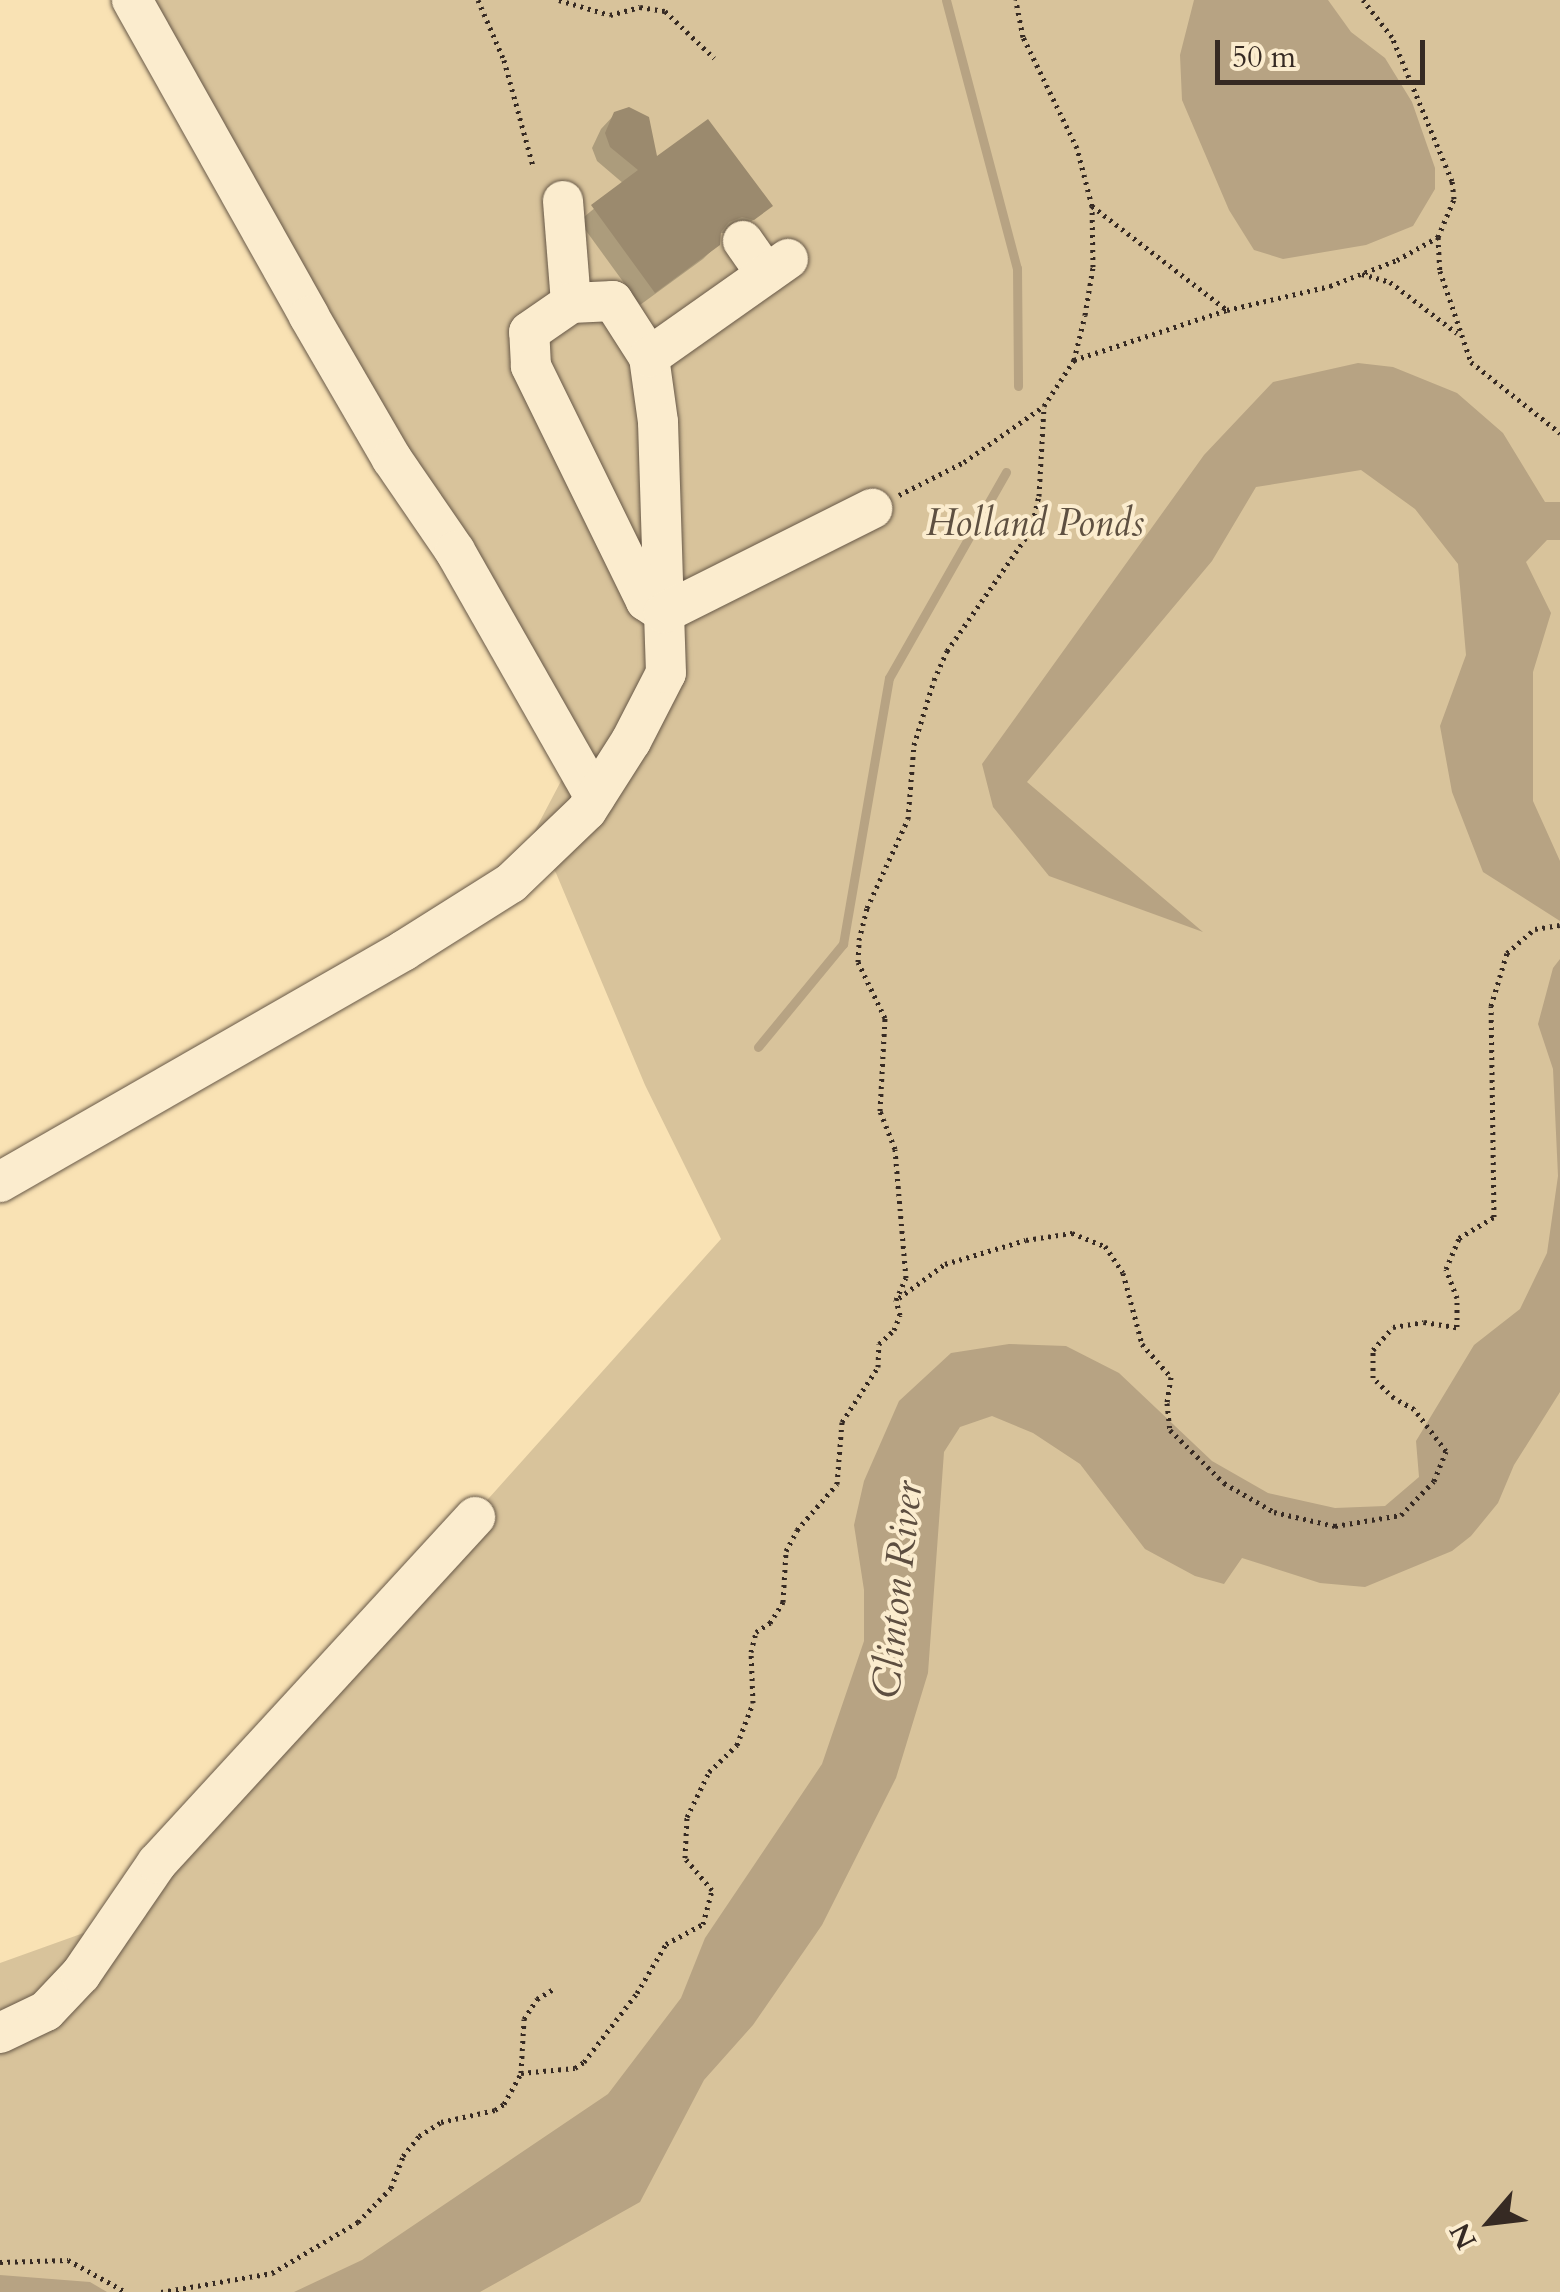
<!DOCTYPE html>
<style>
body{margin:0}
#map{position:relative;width:1560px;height:2292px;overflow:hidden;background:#f9e2b4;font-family:Cardo,serif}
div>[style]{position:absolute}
.green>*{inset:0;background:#d8c39b}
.water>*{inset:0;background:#b7a383}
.shadow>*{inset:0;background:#0003}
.stream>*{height:9px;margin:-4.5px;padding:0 4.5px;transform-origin:4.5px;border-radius:4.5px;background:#b7a383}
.building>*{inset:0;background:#9b8a6e}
.path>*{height:5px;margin-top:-2.5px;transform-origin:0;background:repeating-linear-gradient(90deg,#362a23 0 2.5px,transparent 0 7.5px)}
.roads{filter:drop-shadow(0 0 2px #675847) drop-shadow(0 0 2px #675847)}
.minor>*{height:40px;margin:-20px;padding:0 20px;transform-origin:20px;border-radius:20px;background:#fbecce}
span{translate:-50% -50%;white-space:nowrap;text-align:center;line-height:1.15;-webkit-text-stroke:8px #fbecce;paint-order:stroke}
.park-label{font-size:38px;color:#5e5041;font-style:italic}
.water-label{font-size:40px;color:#5d4e40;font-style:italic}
.north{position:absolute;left:1440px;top:2172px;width:100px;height:100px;-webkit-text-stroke:8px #fbecce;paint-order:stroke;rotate:242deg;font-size:28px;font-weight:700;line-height:40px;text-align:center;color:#362a23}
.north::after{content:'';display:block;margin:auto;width:35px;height:45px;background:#362a23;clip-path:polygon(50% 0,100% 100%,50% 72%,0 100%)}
.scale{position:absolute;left:1215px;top:40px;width:210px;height:45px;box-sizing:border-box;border:5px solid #362a23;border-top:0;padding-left:12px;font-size:30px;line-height:35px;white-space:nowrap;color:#362a23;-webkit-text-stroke:8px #fbecce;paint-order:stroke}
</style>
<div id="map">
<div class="green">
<div style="clip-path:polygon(136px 0,1560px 0,1560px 2292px,0 2292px,0 1963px,117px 1921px,155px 1871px,721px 1239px,645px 1085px,556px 873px,531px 838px,570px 764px)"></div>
</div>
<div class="water">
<div style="clip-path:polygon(1194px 0,1328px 0,1351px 32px,1385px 58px,1412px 102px,1435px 168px,1435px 189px,1413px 226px,1366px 245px,1283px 259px,1254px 250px,1229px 210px,1182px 100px,1180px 55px)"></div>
<div style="clip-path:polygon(1358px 363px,1393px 367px,1457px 393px,1503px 433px,1545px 502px,1560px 502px,1560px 540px,1547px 540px,1526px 562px,1551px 613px,1533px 672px,1533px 801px,1560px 861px,1560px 921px,1483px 872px,1452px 792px,1440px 726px,1466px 655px,1458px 564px,1415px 509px,1361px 470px,1256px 487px,1212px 561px,1027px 782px,1203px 932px,1049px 876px,993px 807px,982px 764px,1204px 455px,1273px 382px)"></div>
<div style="clip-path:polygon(1560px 959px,1560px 1392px,1514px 1465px,1498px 1503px,1471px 1536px,1452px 1551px,1365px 1587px,1320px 1583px,1242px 1558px,1224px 1584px,1195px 1576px,1145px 1549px,1080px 1464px,1033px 1433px,992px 1416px,960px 1427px,944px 1452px,928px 1673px,896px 1778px,822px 1925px,753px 2025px,704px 2080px,640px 2202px,480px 2292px,294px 2292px,362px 2260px,608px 2094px,681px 1998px,705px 1938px,822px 1764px,864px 1641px,864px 1590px,854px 1525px,864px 1481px,899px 1401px,951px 1353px,1009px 1344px,1066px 1346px,1119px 1373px,1212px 1461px,1268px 1493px,1335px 1508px,1385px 1506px,1419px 1477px,1416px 1441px,1474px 1345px,1520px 1309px,1547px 1253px,1558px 1176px,1553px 1069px,1538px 1024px,1553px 968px)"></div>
<div style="clip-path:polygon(0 2275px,90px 2282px,107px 2292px,0 2292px)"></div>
</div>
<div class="shadow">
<div style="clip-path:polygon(615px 114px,656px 160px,769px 206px,738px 233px,719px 233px,718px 244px,703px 259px,640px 305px,579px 221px,624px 184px,597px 161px,592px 148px,601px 129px)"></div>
</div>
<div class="stream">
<div style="left:946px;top:0;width:277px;rotate:75.2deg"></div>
<div style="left:1017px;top:268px;width:118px;rotate:89.5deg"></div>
<div style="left:758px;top:1047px;width:134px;rotate:-50.5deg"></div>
<div style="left:843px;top:944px;width:270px;rotate:-80.2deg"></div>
<div style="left:889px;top:678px;width:237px;rotate:-60.4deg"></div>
</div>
<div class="building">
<div style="clip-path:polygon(629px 107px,649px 117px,657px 156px,708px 119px,773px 206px,754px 220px,742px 217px,729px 222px,721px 232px,720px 245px,655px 293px,591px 205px,638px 170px,610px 147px,605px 133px,614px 112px)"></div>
</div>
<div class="path">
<div style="left:478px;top:0;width:65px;rotate:66.6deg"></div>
<div style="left:504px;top:60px;width:110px;rotate:74.7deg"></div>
<div style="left:559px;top:0;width:53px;rotate:16.4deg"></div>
<div style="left:610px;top:15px;width:31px;rotate:-15deg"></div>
<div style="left:640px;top:7px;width:25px;rotate:9deg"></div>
<div style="left:665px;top:11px;width:68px;rotate:43.8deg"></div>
<div style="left:1092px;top:206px;width:170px;rotate:37.6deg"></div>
<div style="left:1438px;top:237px;width:34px;rotate:87deg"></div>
<div style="left:1440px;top:271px;width:96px;rotate:71.2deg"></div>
<div style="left:1471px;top:362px;width:114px;rotate:38.6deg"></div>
<div style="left:1362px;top:274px;width:29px;rotate:16deg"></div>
<div style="left:1390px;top:282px;width:84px;rotate:37.3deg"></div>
<div style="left:1074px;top:360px;width:161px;rotate:-18.1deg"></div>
<div style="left:1227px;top:310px;width:106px;rotate:-13.1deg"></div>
<div style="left:1330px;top:286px;width:72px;rotate:-21.2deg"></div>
<div style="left:1397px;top:260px;width:47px;rotate:-29.3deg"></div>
<div style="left:1438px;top:237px;width:41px;rotate:-67.2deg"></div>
<div style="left:1454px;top:199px;width:18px;rotate:-96deg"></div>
<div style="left:1452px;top:181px;width:156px;rotate:-112.6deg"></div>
<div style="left:1392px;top:37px;width:47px;rotate:-128.1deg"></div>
<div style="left:899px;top:495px;width:73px;rotate:-26.9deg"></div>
<div style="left:964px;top:462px;width:98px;rotate:-35deg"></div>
<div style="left:1044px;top:406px;width:55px;rotate:-56.9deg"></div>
<div style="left:1074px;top:360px;width:46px;rotate:-76.3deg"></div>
<div style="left:1085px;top:315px;width:49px;rotate:-80.5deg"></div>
<div style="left:1093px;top:267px;width:61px;rotate:-90.9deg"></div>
<div style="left:1092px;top:206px;width:60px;rotate:-104.5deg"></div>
<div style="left:1077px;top:148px;width:123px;rotate:-115.9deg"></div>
<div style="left:1023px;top:37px;width:38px;rotate:-101deg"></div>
<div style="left:899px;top:1298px;width:57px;rotate:-36.5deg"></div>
<div style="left:945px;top:1264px;width:84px;rotate:-16.5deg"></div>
<div style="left:1026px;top:1240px;width:47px;rotate:-8.7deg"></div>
<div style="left:1072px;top:1233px;width:35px;rotate:22deg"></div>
<div style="left:1105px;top:1246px;width:32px;rotate:56deg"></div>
<div style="left:1123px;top:1273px;width:73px;rotate:75deg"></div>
<div style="left:1142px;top:1344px;width:44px;rotate:48.7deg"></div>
<div style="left:1171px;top:1377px;width:26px;rotate:99deg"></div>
<div style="left:1167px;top:1403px;width:27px;rotate:84deg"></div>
<div style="left:1170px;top:1430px;width:76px;rotate:44.5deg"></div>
<div style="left:1224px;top:1483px;width:58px;rotate:30.1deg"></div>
<div style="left:1274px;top:1512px;width:63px;rotate:12.9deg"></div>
<div style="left:1335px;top:1526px;width:67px;rotate:-9.5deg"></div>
<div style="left:1401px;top:1515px;width:47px;rotate:-45.9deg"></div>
<div style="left:1434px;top:1481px;width:32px;rotate:-68deg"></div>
<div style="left:1446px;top:1451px;width:53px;rotate:-127.3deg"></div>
<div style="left:1414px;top:1409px;width:23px;rotate:-151deg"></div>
<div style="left:1394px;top:1398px;width:29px;rotate:-136deg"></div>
<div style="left:1373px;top:1378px;width:28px;rotate:-90deg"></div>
<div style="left:1373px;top:1350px;width:30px;rotate:-49deg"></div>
<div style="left:1393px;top:1327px;width:31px;rotate:-9deg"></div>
<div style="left:1424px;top:1322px;width:33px;rotate:9deg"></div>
<div style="left:1457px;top:1327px;width:29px;rotate:-90deg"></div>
<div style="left:1457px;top:1298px;width:31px;rotate:-111deg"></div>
<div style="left:1446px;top:1269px;width:34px;rotate:-67deg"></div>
<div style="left:1459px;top:1238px;width:41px;rotate:-31deg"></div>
<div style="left:1494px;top:1217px;width:211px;rotate:-90.8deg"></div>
<div style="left:1491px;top:1006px;width:55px;rotate:-73.2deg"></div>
<div style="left:1507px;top:953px;width:37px;rotate:-41deg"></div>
<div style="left:1535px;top:929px;width:25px;rotate:-9deg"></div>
<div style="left:521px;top:2073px;width:54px;rotate:-86.8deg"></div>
<div style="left:524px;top:2019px;width:24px;rotate:-57deg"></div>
<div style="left:537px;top:1999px;width:21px;rotate:-31deg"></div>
<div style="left:0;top:2262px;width:68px;rotate:-1.7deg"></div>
<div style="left:68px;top:2260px;width:66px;rotate:28.9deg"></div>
<div style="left:161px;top:2292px;width:113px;rotate:-9.7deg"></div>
<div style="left:272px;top:2273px;width:100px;rotate:-30.7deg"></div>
<div style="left:358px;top:2222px;width:47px;rotate:-45.9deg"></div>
<div style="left:391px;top:2188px;width:34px;rotate:-69deg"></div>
<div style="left:403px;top:2156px;width:26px;rotate:-51deg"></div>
<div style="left:419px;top:2136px;width:26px;rotate:-32deg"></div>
<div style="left:441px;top:2122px;width:55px;rotate:-12.5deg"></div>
<div style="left:495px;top:2110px;width:11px;rotate:-34deg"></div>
<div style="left:504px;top:2104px;width:35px;rotate:-61deg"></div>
<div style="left:521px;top:2073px;width:54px;rotate:-5.3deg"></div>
<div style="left:575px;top:2068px;width:11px;rotate:-34deg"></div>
<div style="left:584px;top:2062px;width:87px;rotate:-52.5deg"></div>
<div style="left:637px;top:1993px;width:57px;rotate:-59.4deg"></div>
<div style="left:666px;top:1944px;width:42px;rotate:-28.4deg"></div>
<div style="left:703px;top:1924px;width:35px;rotate:-75deg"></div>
<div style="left:712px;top:1890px;width:42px;rotate:-130.2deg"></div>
<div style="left:685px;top:1858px;width:41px;rotate:-87.2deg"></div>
<div style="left:687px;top:1817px;width:50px;rotate:-63.9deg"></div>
<div style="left:709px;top:1772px;width:39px;rotate:-44deg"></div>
<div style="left:737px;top:1745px;width:45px;rotate:-69.1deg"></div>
<div style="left:753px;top:1703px;width:51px;rotate:-92.2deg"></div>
<div style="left:751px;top:1652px;width:21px;rotate:-76deg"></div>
<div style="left:756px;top:1632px;width:17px;rotate:-33deg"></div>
<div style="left:770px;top:1623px;width:25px;rotate:-58deg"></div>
<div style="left:783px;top:1602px;width:51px;rotate:-86.6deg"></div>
<div style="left:786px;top:1551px;width:24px;rotate:-62deg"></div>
<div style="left:797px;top:1530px;width:61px;rotate:-49deg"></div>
<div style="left:837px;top:1484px;width:62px;rotate:-85.4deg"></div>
<div style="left:842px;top:1422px;width:66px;rotate:-56.8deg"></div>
<div style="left:878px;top:1367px;width:23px;rotate:-88deg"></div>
<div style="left:879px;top:1344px;width:21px;rotate:-43deg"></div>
<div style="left:894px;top:1330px;width:16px;rotate:-68deg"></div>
<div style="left:900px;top:1315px;width:16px;rotate:-105deg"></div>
<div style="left:896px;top:1300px;width:24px;rotate:-66deg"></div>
<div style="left:906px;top:1278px;width:129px;rotate:-94.9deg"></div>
<div style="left:895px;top:1149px;width:41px;rotate:-111.5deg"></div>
<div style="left:880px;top:1111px;width:93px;rotate:-86.9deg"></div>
<div style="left:885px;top:1018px;width:62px;rotate:-115.7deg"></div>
<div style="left:858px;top:962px;width:22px;rotate:-87deg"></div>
<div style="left:859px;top:940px;width:33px;rotate:-76deg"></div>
<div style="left:867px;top:908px;width:98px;rotate:-65.3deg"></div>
<div style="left:908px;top:819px;width:74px;rotate:-85.4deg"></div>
<div style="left:914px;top:745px;width:68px;rotate:-72.9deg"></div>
<div style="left:934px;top:680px;width:32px;rotate:-66deg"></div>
<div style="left:947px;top:651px;width:147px;rotate:-55.2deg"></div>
<div style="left:1031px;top:530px;width:35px;rotate:-77deg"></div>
<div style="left:1039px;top:496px;width:90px;rotate:-86.8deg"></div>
</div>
<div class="roads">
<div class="minor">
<div style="left:132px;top:0;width:362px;rotate:60.7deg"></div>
<div style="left:309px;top:316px;width:165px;rotate:59.9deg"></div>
<div style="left:392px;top:459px;width:112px;rotate:55.6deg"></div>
<div style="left:455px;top:551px;width:283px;rotate:60.4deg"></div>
<div style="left:563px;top:201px;width:102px;rotate:85.5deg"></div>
<div style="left:743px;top:241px;width:40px;rotate:55.1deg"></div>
<div style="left:613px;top:301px;width:67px;rotate:57.3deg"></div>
<div style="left:649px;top:357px;width:66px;rotate:82.1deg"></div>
<div style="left:658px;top:422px;width:191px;rotate:88.2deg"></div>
<div style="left:664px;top:613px;width:22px;rotate:-146deg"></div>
<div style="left:646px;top:601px;width:262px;rotate:-116.1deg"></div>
<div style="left:531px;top:366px;width:34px;rotate:-93deg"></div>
<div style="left:529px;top:332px;width:51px;rotate:-34.6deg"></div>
<div style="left:571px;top:303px;width:42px;rotate:-2.7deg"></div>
<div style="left:649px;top:357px;width:170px;rotate:-35.2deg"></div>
<div style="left:0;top:1182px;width:465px;rotate:-29.8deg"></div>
<div style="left:403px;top:951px;width:128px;rotate:-32.2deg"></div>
<div style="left:511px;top:883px;width:105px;rotate:-43.8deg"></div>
<div style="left:587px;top:810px;width:82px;rotate:-57.5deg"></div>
<div style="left:631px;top:741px;width:76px;rotate:-62.8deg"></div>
<div style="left:666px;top:673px;width:60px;rotate:-91.9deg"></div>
<div style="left:664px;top:613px;width:233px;rotate:-26.6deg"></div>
<div style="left:0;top:2033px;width:51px;rotate:-25.6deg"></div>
<div style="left:46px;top:2011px;width:51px;rotate:-46.6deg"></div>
<div style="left:81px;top:1974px;width:135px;rotate:-55.6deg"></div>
<div style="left:157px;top:1863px;width:470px;rotate:-47.4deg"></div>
</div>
</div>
<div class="park-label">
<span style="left:1035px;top:524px">Holland Ponds</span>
</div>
<div class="water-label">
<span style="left:898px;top:1590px;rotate:-84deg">Clinton River</span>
</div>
<div class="north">N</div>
<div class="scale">50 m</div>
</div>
